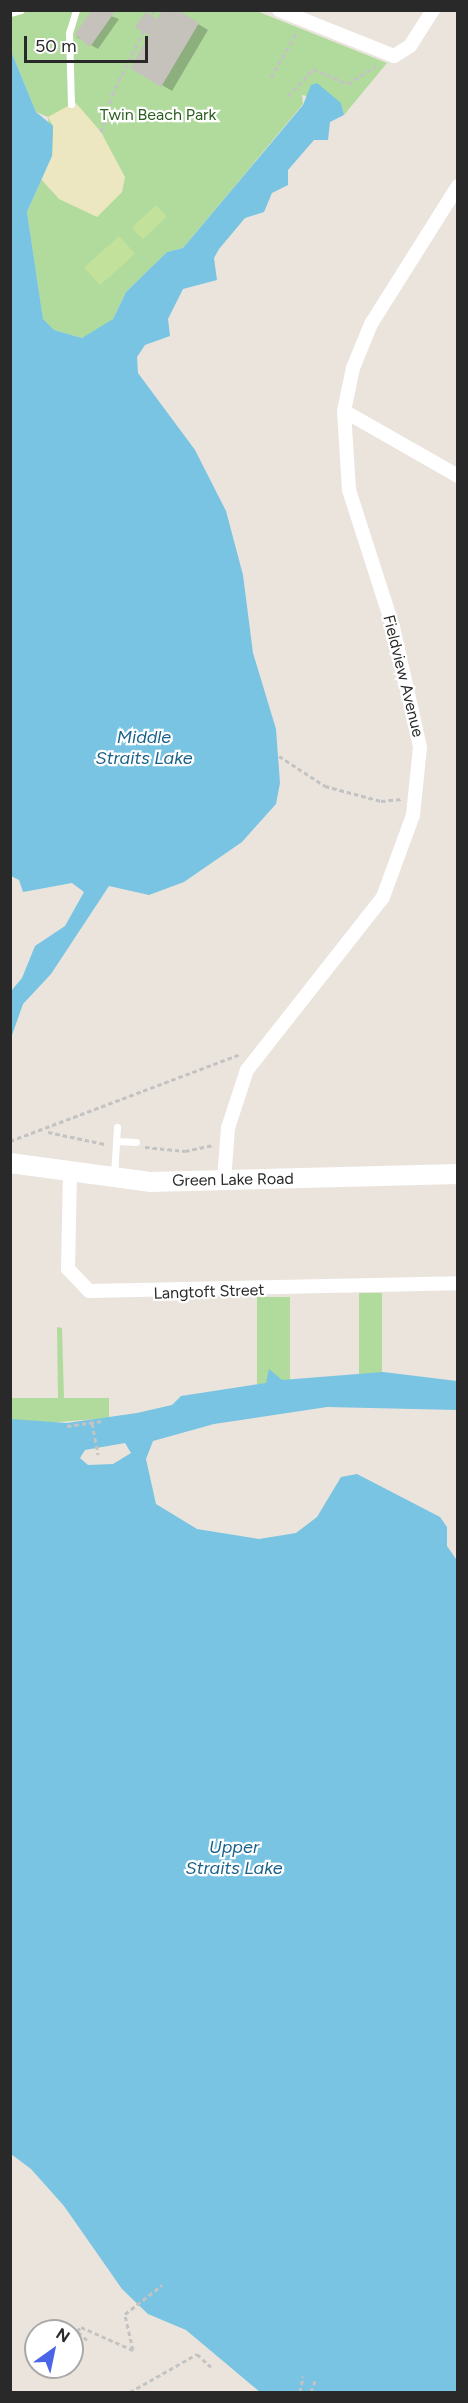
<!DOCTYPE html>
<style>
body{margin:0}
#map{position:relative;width:468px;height:2403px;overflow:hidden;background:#eae4dc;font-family:Figtree,sans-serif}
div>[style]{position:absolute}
.green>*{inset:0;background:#b1db9d;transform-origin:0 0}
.sand>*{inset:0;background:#ece6c1}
.pitch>*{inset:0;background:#c2e19a;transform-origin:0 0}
.water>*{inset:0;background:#78c4e2}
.shadow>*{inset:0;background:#0003}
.building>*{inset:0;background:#c5c1bb}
.path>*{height:3px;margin-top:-1.5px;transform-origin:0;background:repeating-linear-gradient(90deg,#c3c3c3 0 4.5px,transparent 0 7.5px)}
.lane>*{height:7px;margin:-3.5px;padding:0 3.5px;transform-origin:3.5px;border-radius:3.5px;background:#fff}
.street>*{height:14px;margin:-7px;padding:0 7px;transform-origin:7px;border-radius:7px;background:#fff}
.secondary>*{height:20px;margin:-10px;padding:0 10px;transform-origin:10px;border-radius:10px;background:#fff}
span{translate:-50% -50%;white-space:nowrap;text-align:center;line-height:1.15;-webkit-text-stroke:4.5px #fff;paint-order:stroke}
.park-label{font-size:16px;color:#2c5e20}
.street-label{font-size:16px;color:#292929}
.water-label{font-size:18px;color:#1a628b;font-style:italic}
.frame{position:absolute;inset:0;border:12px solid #292929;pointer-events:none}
.north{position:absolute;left:24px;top:2319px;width:60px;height:60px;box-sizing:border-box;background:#fff;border:2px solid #a9a9a9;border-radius:50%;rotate:33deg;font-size:16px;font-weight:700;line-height:24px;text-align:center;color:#292929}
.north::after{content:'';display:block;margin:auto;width:21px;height:27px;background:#4b65e8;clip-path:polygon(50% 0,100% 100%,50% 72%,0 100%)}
.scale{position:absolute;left:24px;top:36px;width:124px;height:27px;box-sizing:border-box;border:3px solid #292929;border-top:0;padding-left:8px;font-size:18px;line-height:21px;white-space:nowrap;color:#292929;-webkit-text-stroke:4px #fff;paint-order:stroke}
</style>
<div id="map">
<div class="green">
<div style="clip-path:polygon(254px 10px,387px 63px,344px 115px,341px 103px,302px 95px,303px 104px,183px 248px,167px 252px,126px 292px,113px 319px,99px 331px,82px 338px,54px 330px,43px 320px,27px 212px,52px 156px,48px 117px,36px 112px,11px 51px,11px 11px)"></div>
<div style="left:359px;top:1293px;width:23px;height:81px"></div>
<div style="left:257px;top:1297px;width:33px;height:87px"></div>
<div style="clip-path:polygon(57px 1327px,62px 1328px,64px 1398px,109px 1398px,109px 1418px,34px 1424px,11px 1419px,10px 1398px,58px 1398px)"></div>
</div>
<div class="sand">
<div style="clip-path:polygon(75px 102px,101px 132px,125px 177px,122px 192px,97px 217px,59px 199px,40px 178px,52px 156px,53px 126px,48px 117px)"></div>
</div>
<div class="pitch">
<div style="left:156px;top:205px;width:16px;height:33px;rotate:47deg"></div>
<div style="left:119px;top:236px;width:24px;height:47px;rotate:48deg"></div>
</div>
<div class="water">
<div style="clip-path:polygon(11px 51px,36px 112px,53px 126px,52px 156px,27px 212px,43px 319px,54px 330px,82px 338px,113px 319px,126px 292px,167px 252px,183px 248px,303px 105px,311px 85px,317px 83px,341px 103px,344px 115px,330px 122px,328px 140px,314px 140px,288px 170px,288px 185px,272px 193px,264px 212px,245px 218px,219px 249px,214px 258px,217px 280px,183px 289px,168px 319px,170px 336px,145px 345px,137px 357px,138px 373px,195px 450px,226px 511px,243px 575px,253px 653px,276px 729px,280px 783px,276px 804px,242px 842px,184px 882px,149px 895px,109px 886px,51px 974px,23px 1004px,11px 1038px,11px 991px,22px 978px,35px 946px,65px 926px,84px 892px,72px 883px,23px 892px,19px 880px,11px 876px)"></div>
<div style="clip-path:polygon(evenodd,269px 1369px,282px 1380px,383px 1372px,457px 1381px,457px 1410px,327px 1407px,214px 1424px,153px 1441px,146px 1459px,156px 1504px,197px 1529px,259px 1539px,296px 1533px,317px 1517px,341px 1477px,357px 1474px,440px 1517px,447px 1527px,447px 1546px,458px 1562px,457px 2392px,260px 2392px,186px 2330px,148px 2314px,122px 2289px,64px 2206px,31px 2169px,11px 2154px,11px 1419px,67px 1423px,137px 1413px,172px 1405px,181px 1396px,266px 1383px,269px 1369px,125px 1443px,131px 1453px,113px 1464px,88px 1465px,80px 1458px,85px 1450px,125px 1443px)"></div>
</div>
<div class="shadow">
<div style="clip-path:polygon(94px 10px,119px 19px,98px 49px,77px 37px)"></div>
<div style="clip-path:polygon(175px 10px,208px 30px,172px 91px,132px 67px,158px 21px)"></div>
</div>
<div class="building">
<div style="clip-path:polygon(92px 10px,116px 10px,90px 47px,75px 34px)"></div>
<div style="clip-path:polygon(162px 10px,178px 10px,199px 23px,161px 87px,130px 68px,149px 35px,135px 27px,145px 12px,157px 19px)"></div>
</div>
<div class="path">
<div style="left:271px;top:77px;width:53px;rotate:-59.6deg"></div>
<div style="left:288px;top:96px;width:37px;rotate:-47deg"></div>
<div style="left:313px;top:69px;width:38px;rotate:23deg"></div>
<div style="left:348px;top:84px;width:33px;rotate:-33deg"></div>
<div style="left:101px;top:132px;width:39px;rotate:-73deg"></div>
<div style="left:112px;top:95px;width:95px;rotate:-63.7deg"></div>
<div style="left:279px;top:756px;width:55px;rotate:33.1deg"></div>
<div style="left:325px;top:786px;width:58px;rotate:15deg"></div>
<div style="left:381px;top:801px;width:20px;rotate:-6deg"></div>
<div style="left:48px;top:1132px;width:58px;rotate:11.9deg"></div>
<div style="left:10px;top:1141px;width:246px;rotate:-20.7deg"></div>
<div style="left:145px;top:1147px;width:40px;rotate:5.7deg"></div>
<div style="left:185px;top:1151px;width:29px;rotate:-12deg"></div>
<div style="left:92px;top:1423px;width:32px;rotate:79deg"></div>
<div style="left:67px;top:1426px;width:37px;rotate:-8deg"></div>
<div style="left:87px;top:2340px;width:13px;rotate:-138deg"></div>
<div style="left:77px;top:2331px;width:6px;rotate:-45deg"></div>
<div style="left:81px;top:2327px;width:57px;rotate:23.9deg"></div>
<div style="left:133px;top:2350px;width:37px;rotate:-103deg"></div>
<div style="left:125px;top:2314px;width:47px;rotate:-38.1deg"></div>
<div style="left:130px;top:2392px;width:77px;rotate:-29.6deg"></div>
<div style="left:197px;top:2354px;width:19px;rotate:43deg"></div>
<div style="left:300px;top:2392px;width:16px;rotate:-79deg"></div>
<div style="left:311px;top:2392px;width:12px;rotate:-70deg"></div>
</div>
<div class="lane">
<div style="left:10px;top:13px;width:11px;rotate:-15deg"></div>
<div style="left:71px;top:104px;width:71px;rotate:-91.6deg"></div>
<div style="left:69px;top:33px;width:24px;rotate:-73deg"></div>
<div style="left:116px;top:1141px;width:20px;rotate:3deg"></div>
<div style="left:114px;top:1175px;width:48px;rotate:-86.4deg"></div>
</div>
<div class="street">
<div style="left:279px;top:10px;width:124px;rotate:21.8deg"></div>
<div style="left:394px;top:56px;width:19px;rotate:-32deg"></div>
<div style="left:410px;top:46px;width:43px;rotate:-57.4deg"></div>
<div style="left:344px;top:411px;width:131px;rotate:29.7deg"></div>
<div style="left:70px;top:1173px;width:96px;rotate:91.2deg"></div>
<div style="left:68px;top:1269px;width:30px;rotate:46deg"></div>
<div style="left:89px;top:1291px;width:369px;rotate:-1.2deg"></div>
<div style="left:224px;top:1180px;width:52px;rotate:-85.6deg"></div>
<div style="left:228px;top:1128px;width:61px;rotate:-71.9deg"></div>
<div style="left:247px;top:1070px;width:220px;rotate:-51.8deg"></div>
<div style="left:383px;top:897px;width:87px;rotate:-69.9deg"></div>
<div style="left:413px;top:815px;width:68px;rotate:-84.1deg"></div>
<div style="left:420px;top:747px;width:123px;rotate:-102.7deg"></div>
<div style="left:393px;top:627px;width:144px;rotate:-107.8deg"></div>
<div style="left:349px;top:490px;width:79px;rotate:-93.6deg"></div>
<div style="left:344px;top:411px;width:44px;rotate:-78.2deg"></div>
<div style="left:353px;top:368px;width:48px;rotate:-67.8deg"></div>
<div style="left:371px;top:324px;width:163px;rotate:-57.8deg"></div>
</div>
<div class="secondary">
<div style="left:10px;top:1163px;width:141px;rotate:7.7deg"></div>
<div style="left:150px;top:1182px;width:308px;rotate:-1.5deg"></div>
</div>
<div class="park-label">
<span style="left:158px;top:115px">Twin Beach Park</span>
</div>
<div class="street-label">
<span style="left:403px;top:676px;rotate:76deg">Fieldview Avenue</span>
<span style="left:233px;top:1180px;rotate:-1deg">Green Lake Road</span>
<span style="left:209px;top:1292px;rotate:-2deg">Langtoft Street</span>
</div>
<div class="water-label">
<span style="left:144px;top:748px">Middle<br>Straits Lake</span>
<span style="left:234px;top:1858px">Upper<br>Straits Lake</span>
</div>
<div class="frame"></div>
<div class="north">N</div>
<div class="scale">50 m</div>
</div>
